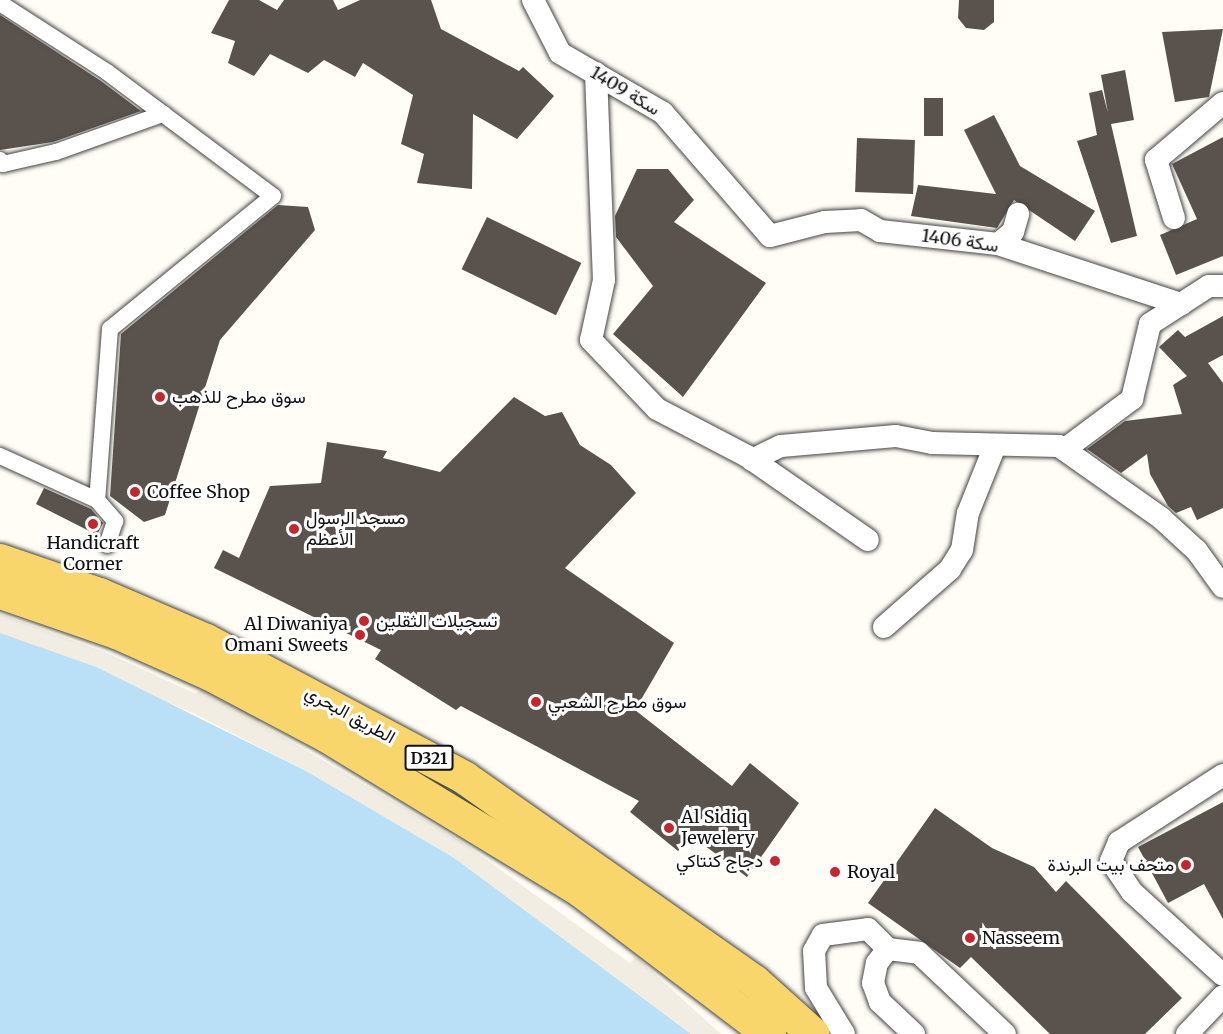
<!DOCTYPE html>
<meta charset="utf-8">
<style>
body{margin:0}
#map{position:relative;width:1223px;height:1034px;overflow:hidden;background:#fffdf5;font-family:Merriweather,Vazirmatn,serif}
div>[style]{position:absolute}
.plaza>*{inset:0;background:#f1ede2}
.water>*{inset:0;background:#b9e0f7}
.building>*{inset:0;background:#5a524d;transform-origin:0 0}
.roads{filter:drop-shadow(0 0 2px #444) drop-shadow(0 0 2px #444)}
.pedestrian>*{height:16px;margin:-8px;padding:0 8px;transform-origin:8px;border-radius:8px;background:#fff}
.minor>*{height:22px;margin:-11px;padding:0 11px;transform-origin:11px;border-radius:11px;background:#fff}
.primary>*{height:33px;margin:-16.5px;padding:0 16.5px;transform-origin:16.5px;border-radius:16.5px;background:#f9d66b}
.dots>*{width:16px;height:16px;translate:-50% -50%;box-sizing:border-box;border:3px solid #fff;border-radius:50%}
span{translate:-50% -50%;white-space:nowrap;text-align:center;line-height:1.15;-webkit-text-stroke:6px #fff;paint-order:stroke}
.shield-label span{padding:2px 4px;background:#fff;border:2px solid;border-radius:4px;-webkit-text-stroke-width:0}
.shield-label{font-size:16px;color:#111;font-weight:700}
.street-label{font-size:18px;color:#111}
.poi-label{font-size:18px;color:#111}
.left{translate:0 -50%;text-align:left}
.right{translate:-100% -50%;text-align:right}
</style>
<div id="map">
<div class="plaza">
<div style="clip-path:polygon(0 614px,107px 653px,196px 694px,205px 685px,261px 714px,259px 723px,459px 840px,630px 963px,636px 957px,721px 1034px,691px 1034px,454px 859px,306px 771px,193px 713px,0 633px)"></div>
</div>
<div class="water">
<div style="clip-path:polygon(0 633px,96px 667px,306px 771px,454px 858px,691px 1034px,0 1034px)"></div>
</div>
<div class="building">
<div style="clip-path:polygon(229px 0,259px 0,277px 10px,284px 0,333px 0,338px 10px,360px 0,431px 0,441px 29px,519px 71px,523px 67px,554px 96px,517px 139px,473px 114px,472px 189px,417px 183px,424px 154px,401px 144px,413px 95px,363px 63px,355px 77px,324px 60px,308px 73px,270px 54px,254px 76px,228px 63px,235px 41px,211px 33px)"></div>
<div style="clip-path:polygon(959px 0,994px 0,994px 22px,984px 30px,966px 28px,958px 18px)"></div>
<div style="clip-path:polygon(0 15px,101px 81px,141px 111px,53px 142px,0 150px)"></div>
<div style="clip-path:polygon(1223px 29px,1209px 97px,1175px 102px,1162px 32px)"></div>
<div style="clip-path:polygon(1125px 70px,1134px 120px,1111px 124px,1137px 236px,1111px 243px,1077px 141px,1097px 135px,1089px 93px,1102px 90px,1108px 113px,1101px 75px)"></div>
<div style="left:924px;top:98px;width:19px;height:38px"></div>
<div style="clip-path:polygon(994px 115px,1020px 166px,1095px 211px,1075px 241px,1014px 200px,997px 228px,911px 216px,918px 185px,996px 194px,964px 130px)"></div>
<div style="clip-path:polygon(1223px 137px,1223px 256px,1176px 275px,1160px 235px,1197px 219px,1172px 164px)"></div>
<div style="left:857px;top:138px;width:58px;height:54px;rotate:2deg"></div>
<div style="clip-path:polygon(637px 169px,668px 169px,694px 200px,674px 222px,766px 283px,683px 397px,613px 334px,653px 286px,616px 237px,615px 216px)"></div>
<div style="clip-path:polygon(278px 205px,308px 207px,315px 230px,220px 340px,165px 515px,144px 522px,110px 496px,121px 334px)"></div>
<div style="left:487px;top:217px;width:105px;height:58px;rotate:26deg"></div>
<div style="clip-path:polygon(1223px 316px,1223px 355px,1208px 363px,1223px 383px,1223px 508px,1197px 520px,1191px 507px,1176px 513px,1168px 506px,1150px 474px,1147px 454px,1121px 473px,1087px 449px,1125px 421px,1182px 414px,1173px 385px,1187px 376px,1159px 347px,1178px 330px,1185px 337px)"></div>
<div style="clip-path:polygon(514px 397px,545px 416px,562px 412px,580px 445px,611px 465px,636px 493px,565px 568px,674px 643px,635px 710px,732px 786px,750px 763px,799px 803px,747px 877px,693px 837px,678px 851px,630px 812px,639px 801px,461px 706px,456px 710px,375px 659px,381px 650px,214px 568px,223px 550px,239px 558px,270px 486px,321px 483px,327px 442px,387px 451px,383px 458px,440px 472px)"></div>
<div style="clip-path:polygon(44px 488px,91px 509px,103px 523px,97px 535px,36px 504px)"></div>
<div style="clip-path:polygon(1223px 802px,1223px 919px,1204px 884px,1168px 903px,1138px 847px)"></div>
<div style="clip-path:polygon(935px 808px,992px 848px,1034px 867px,1056px 892px,1066px 881px,1182px 998px,1145px 1034px,1050px 1034px,971px 957px,960px 968px,868px 903px)"></div>
</div>
<div class="roads">
<div class="pedestrian">
<div style="left:0;top:3px;width:127px;rotate:32.8deg"></div>
<div style="left:107px;top:72px;width:207px;rotate:36.8deg"></div>
<div style="left:273px;top:196px;width:210px;rotate:140.8deg"></div>
<div style="left:110px;top:329px;width:171px;rotate:94.3deg"></div>
<div style="left:97px;top:500px;width:107px;rotate:-155.6deg"></div>
<div style="left:0;top:160px;width:5px;rotate:53deg"></div>
<div style="left:3px;top:164px;width:54px;rotate:-12.8deg"></div>
<div style="left:56px;top:152px;width:114px;rotate:-19.6deg"></div>
<div style="left:97px;top:500px;width:28px;rotate:49deg"></div>
<div style="left:115px;top:521px;width:25px;rotate:108deg"></div>
</div>
<div class="minor">
<div style="left:533px;top:0;width:59px;rotate:63deg"></div>
<div style="left:560px;top:53px;width:119px;rotate:30.2deg"></div>
<div style="left:663px;top:113px;width:163px;rotate:49deg"></div>
<div style="left:770px;top:236px;width:57px;rotate:-14.3deg"></div>
<div style="left:825px;top:222px;width:36px;rotate:-3deg"></div>
<div style="left:861px;top:220px;width:22px;rotate:30deg"></div>
<div style="left:880px;top:231px;width:119px;rotate:6.3deg"></div>
<div style="left:998px;top:244px;width:193px;rotate:18.2deg"></div>
<div style="left:596px;top:73px;width:207px;rotate:87.8deg"></div>
<div style="left:604px;top:280px;width:61px;rotate:102.2deg"></div>
<div style="left:591px;top:340px;width:95px;rotate:46.3deg"></div>
<div style="left:657px;top:409px;width:102px;rotate:27.6deg"></div>
<div style="left:747px;top:456px;width:147px;rotate:34.8deg"></div>
<div style="left:1174px;top:218px;width:61px;rotate:-107.2deg"></div>
<div style="left:1156px;top:160px;width:88px;rotate:-40.4deg"></div>
<div style="left:998px;top:244px;width:19px;rotate:-39deg"></div>
<div style="left:1013px;top:232px;width:19px;rotate:-74deg"></div>
<div style="left:1065px;top:449px;width:84px;rotate:-36.7deg"></div>
<div style="left:1132px;top:399px;width:77px;rotate:-76.5deg"></div>
<div style="left:1150px;top:324px;width:70px;rotate:-32.8deg"></div>
<div style="left:1209px;top:286px;width:14px"></div>
<div style="left:752px;top:460px;width:32px;rotate:-26deg"></div>
<div style="left:781px;top:446px;width:115px;rotate:-5deg"></div>
<div style="left:896px;top:436px;width:37px;rotate:11deg"></div>
<div style="left:932px;top:443px;width:127px;rotate:1.4deg"></div>
<div style="left:1059px;top:446px;width:125px;rotate:35.2deg"></div>
<div style="left:1161px;top:518px;width:49px;rotate:42.5deg"></div>
<div style="left:1197px;top:551px;width:44px;rotate:54.2deg"></div>
<div style="left:884px;top:627px;width:88px;rotate:-41.3deg"></div>
<div style="left:950px;top:569px;width:22px;rotate:-58deg"></div>
<div style="left:962px;top:550px;width:37px;rotate:-81deg"></div>
<div style="left:968px;top:513px;width:72px;rotate:-68.1deg"></div>
<div style="left:1223px;top:775px;width:124px;rotate:147.2deg"></div>
<div style="left:1119px;top:842px;width:21px;rotate:113deg"></div>
<div style="left:1111px;top:861px;width:37px;rotate:56deg"></div>
<div style="left:1132px;top:892px;width:123px;rotate:42.4deg"></div>
<div style="left:844px;top:1034px;width:54px;rotate:-121.3deg"></div>
<div style="left:816px;top:988px;width:37px;rotate:-93deg"></div>
<div style="left:814px;top:951px;width:18px;rotate:-61deg"></div>
<div style="left:823px;top:935px;width:45px;rotate:-7.6deg"></div>
<div style="left:868px;top:929px;width:28px;rotate:45deg"></div>
<div style="left:914px;top:1034px;width:47px;rotate:-136.7deg"></div>
<div style="left:880px;top:1002px;width:20px;rotate:-110deg"></div>
<div style="left:873px;top:983px;width:20px;rotate:-79deg"></div>
<div style="left:877px;top:963px;width:18px;rotate:-52deg"></div>
<div style="left:888px;top:949px;width:31px;rotate:7deg"></div>
<div style="left:919px;top:953px;width:118px;rotate:43.3deg"></div>
<div style="left:1187px;top:1034px;width:52px;rotate:-46.5deg"></div>
</div>
<div class="primary">
<div style="left:0;top:560px;width:105px;rotate:19deg"></div>
<div style="left:99px;top:594px;width:116px;rotate:23.3deg"></div>
<div style="left:206px;top:640px;width:293px;rotate:28deg"></div>
<div style="left:465px;top:778px;width:353px;rotate:35.1deg"></div>
<div style="left:754px;top:981px;width:79px;rotate:41.9deg"></div>
<div style="left:0;top:592px;width:123px;rotate:19deg"></div>
<div style="left:116px;top:632px;width:103px;rotate:24.1deg"></div>
<div style="left:210px;top:674px;width:132px;rotate:27.9deg"></div>
<div style="left:327px;top:736px;width:296px;rotate:31.3deg"></div>
<div style="left:580px;top:890px;width:238px;rotate:37.3deg"></div>
</div>
</div>
<div class="dots">
<div style="left:160px;top:397px;background:#c4262e"></div>
<div style="left:135px;top:492px;background:#c4262e"></div>
<div style="left:93px;top:524px;background:#c4262e"></div>
<div style="left:294px;top:529px;background:#c4262e"></div>
<div style="left:364px;top:621px;background:#c4262e"></div>
<div style="left:360px;top:635px;background:#c4262e"></div>
<div style="left:536px;top:702px;background:#c4262e"></div>
<div style="left:669px;top:828px;background:#c4262e"></div>
<div style="left:775px;top:861px;background:#c4262e"></div>
<div style="left:1186px;top:865px;background:#c4262e"></div>
<div style="left:835px;top:872px;background:#c4262e"></div>
<div style="left:970px;top:938px;background:#c4262e"></div>
</div>
<div class="shield-label">
<span style="left:429px;top:758px">D321</span>
</div>
<div class="street-label">
<span style="left:625px;top:91px;rotate:31deg">1409 سكة</span>
<span style="left:960px;top:241px;rotate:8deg">1406 سكة</span>
<span style="left:350px;top:715px;rotate:29deg">الطريق البحري</span>
</div>
<div class="poi-label">
<span class="left" style="left:172px;top:397px">سوق مطرح للذهب</span>
<span class="left" style="left:147px;top:492px">Coffee Shop</span>
<span class="left" style="left:306px;top:529px">مسجد الرسول<br>الأعظم</span>
<span style="left:93px;top:554px">Handicraft<br>Corner</span>
<span class="left" style="left:376px;top:621px">تسجيلات الثقلين</span>
<span class="right" style="left:348px;top:635px">Al Diwaniya<br>Omani Sweets</span>
<span class="left" style="left:548px;top:702px">سوق مطرح الشعبي</span>
<span class="left" style="left:681px;top:828px">Al Sidiq<br>Jewelery</span>
<span class="right" style="left:763px;top:861px">دجاج كنتاكي</span>
<span class="right" style="left:1174px;top:865px">متحف بيت البرندة</span>
<span class="left" style="left:847px;top:872px">Royal</span>
<span class="left" style="left:982px;top:938px">Nasseem</span>
</div>
</div>
